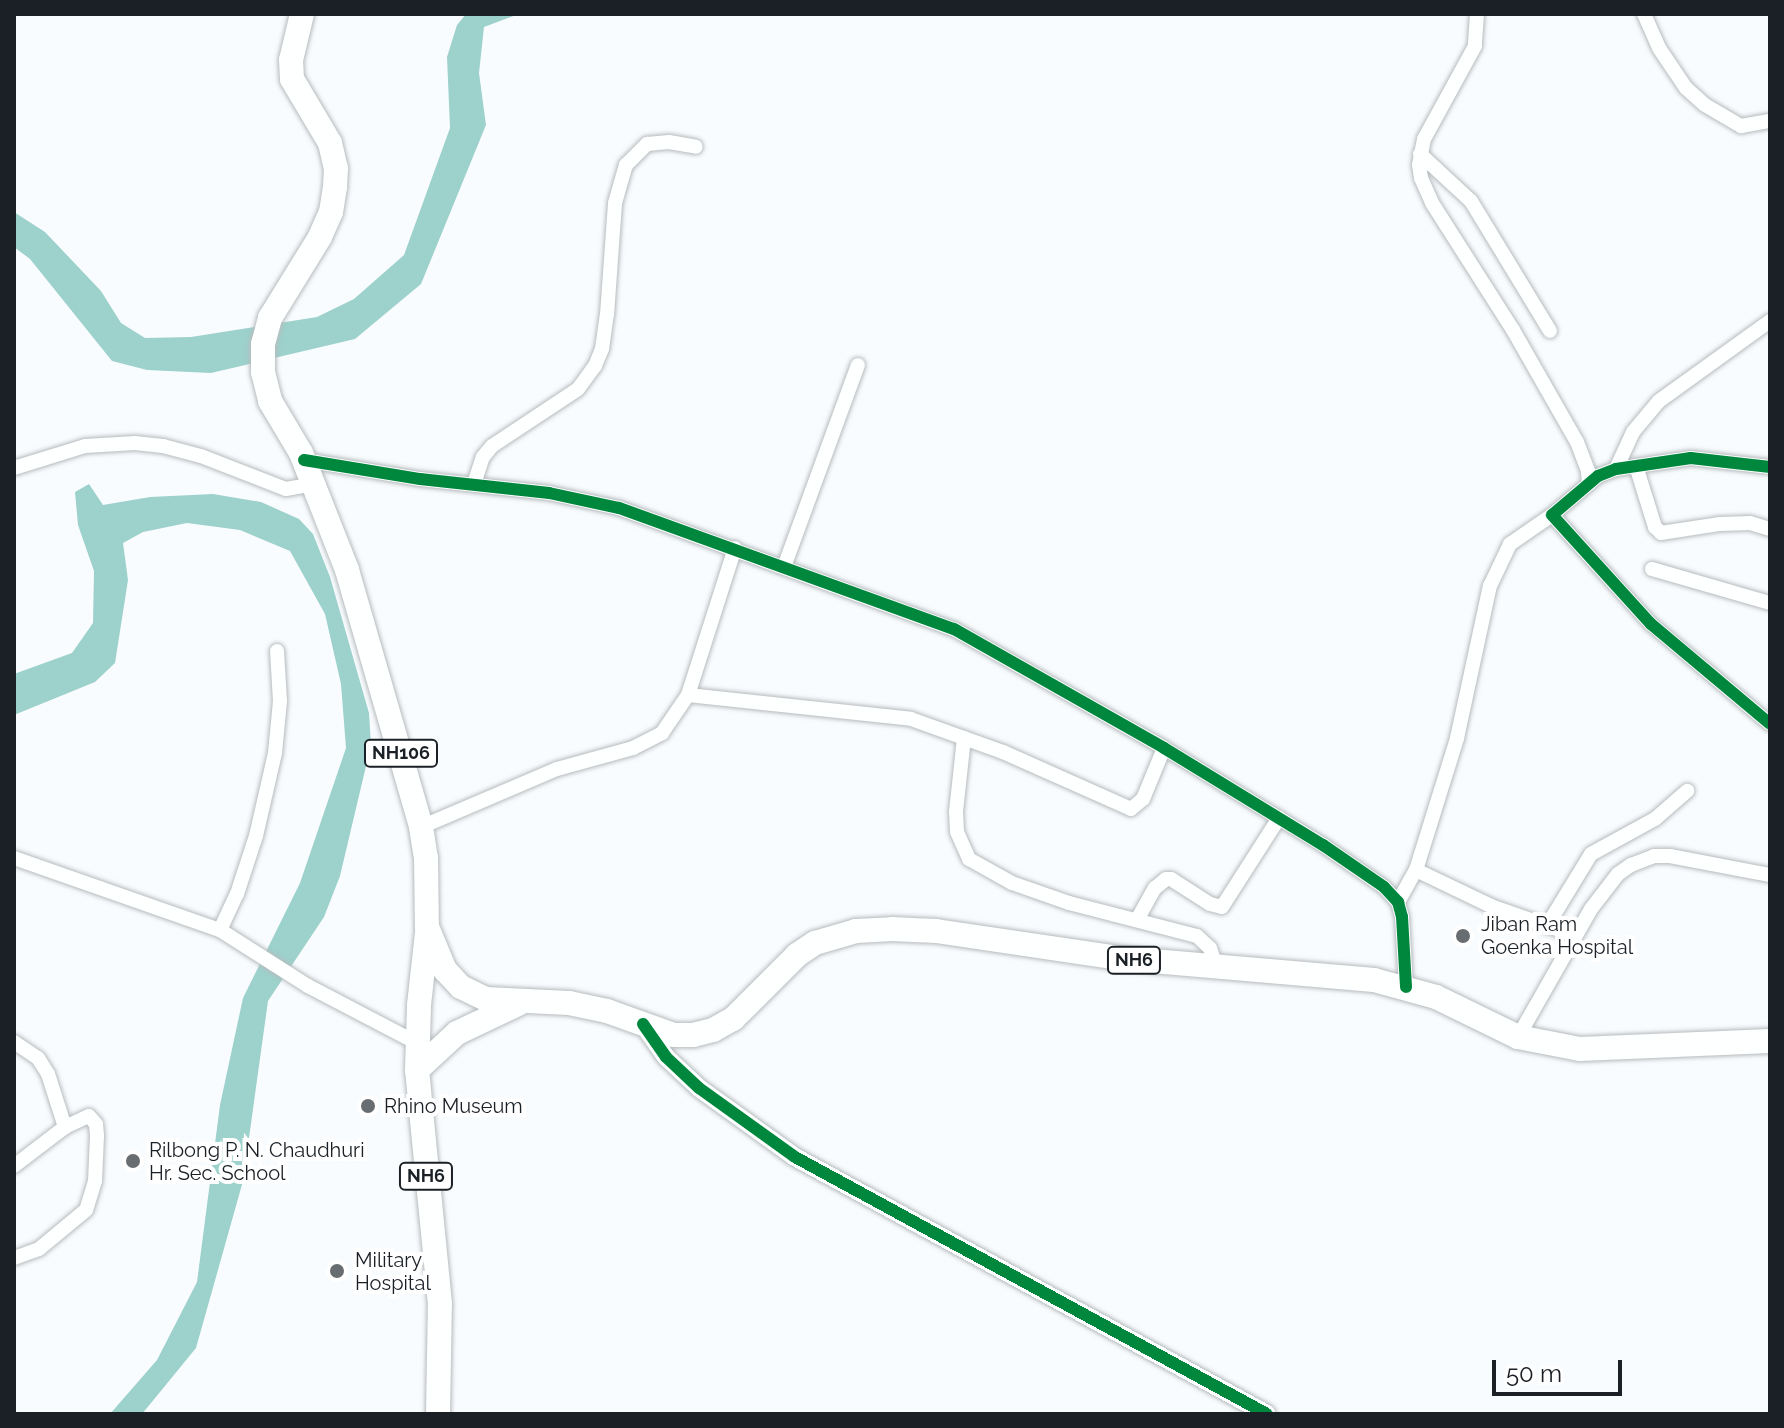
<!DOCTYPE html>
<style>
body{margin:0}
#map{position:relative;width:1784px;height:1428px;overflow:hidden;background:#f9fcfe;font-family:Raleway,sans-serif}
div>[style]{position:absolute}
.water>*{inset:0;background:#9dd1cc}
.roads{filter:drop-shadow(0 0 2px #b6bbbe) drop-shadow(0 0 2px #b6bbbe)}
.minor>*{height:14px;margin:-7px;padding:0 7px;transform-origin:7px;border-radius:7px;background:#feffff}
.tertiary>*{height:18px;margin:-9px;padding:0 9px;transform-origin:9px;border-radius:9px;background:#feffff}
.trunk>*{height:24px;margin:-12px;padding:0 12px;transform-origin:12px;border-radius:12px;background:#feffff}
.cycleway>*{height:12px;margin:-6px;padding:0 6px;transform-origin:6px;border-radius:6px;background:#00873e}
.dots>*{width:22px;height:22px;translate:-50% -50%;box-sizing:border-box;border:4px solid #fff;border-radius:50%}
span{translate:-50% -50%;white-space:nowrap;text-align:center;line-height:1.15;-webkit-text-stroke:8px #fff;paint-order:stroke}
.shield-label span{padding:2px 6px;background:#fff;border:2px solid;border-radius:6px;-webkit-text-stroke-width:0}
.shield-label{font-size:18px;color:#1a2026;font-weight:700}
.poi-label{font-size:20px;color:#1a2026}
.left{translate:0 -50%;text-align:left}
.frame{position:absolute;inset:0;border:16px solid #1a2026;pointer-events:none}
.scale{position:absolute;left:1492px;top:1360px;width:130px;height:36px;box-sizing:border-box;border:4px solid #1a2026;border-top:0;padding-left:10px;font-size:24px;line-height:28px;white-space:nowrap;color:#1a2026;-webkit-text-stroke:6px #fff;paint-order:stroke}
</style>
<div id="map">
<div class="water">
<div style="clip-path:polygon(466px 14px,519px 14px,484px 27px,479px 73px,486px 125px,421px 284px,355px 339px,211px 373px,147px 370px,112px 361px,30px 259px,14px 247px,14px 212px,45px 232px,101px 291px,121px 323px,145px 338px,191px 337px,317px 317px,354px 299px,404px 255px,450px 128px,447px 57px,457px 25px)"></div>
<div style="clip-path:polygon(89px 484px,103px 505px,150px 497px,213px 494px,261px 502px,299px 519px,313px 534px,330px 577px,369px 713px,371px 745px,340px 876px,324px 917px,268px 1001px,243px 1181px,196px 1348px,142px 1414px,110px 1414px,157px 1360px,197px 1282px,220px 1105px,243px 998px,300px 883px,346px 748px,341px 684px,325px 614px,290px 551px,240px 530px,187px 523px,143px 532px,123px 543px,128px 580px,115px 663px,95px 682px,14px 715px,14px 674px,72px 653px,93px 623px,94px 571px,78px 525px,75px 492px)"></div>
</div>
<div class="roads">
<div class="minor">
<div style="left:1477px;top:14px;width:32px;rotate:94deg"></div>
<div style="left:1475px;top:46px;width:106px;rotate:118.7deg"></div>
<div style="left:1424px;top:139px;width:26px;rotate:101deg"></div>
<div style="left:1419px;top:165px;width:13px;rotate:81deg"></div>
<div style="left:1421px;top:178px;width:27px;rotate:66deg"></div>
<div style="left:1432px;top:203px;width:151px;rotate:57.5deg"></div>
<div style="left:1513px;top:330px;width:129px;rotate:60.3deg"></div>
<div style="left:1577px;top:442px;width:31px;rotate:69deg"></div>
<div style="left:1588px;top:471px;width:13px;rotate:86deg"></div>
<div style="left:1644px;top:14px;width:37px;rotate:66deg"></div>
<div style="left:1659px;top:48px;width:48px;rotate:56deg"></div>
<div style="left:1686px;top:88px;width:25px;rotate:42deg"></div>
<div style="left:1705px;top:105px;width:42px;rotate:30.3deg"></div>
<div style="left:1741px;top:126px;width:29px;rotate:-10deg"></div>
<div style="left:1420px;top:154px;width:69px;rotate:42.7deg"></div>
<div style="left:1471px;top:201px;width:152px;rotate:58.7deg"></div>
<div style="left:304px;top:460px;width:118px;rotate:9.3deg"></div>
<div style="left:420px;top:479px;width:130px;rotate:6.2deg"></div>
<div style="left:549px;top:493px;width:72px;rotate:12.1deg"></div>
<div style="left:619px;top:508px;width:356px;rotate:19.9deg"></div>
<div style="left:954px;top:629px;width:241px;rotate:29.5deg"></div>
<div style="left:1164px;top:748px;width:186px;rotate:31.4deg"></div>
<div style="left:1323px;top:845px;width:74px;rotate:34.5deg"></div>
<div style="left:1384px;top:887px;width:21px;rotate:47deg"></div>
<div style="left:1398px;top:902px;width:16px;rotate:75deg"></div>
<div style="left:1402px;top:917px;width:70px;rotate:86.7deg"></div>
<div style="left:1636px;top:466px;width:64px;rotate:72.7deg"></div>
<div style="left:1655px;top:527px;width:8px;rotate:45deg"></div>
<div style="left:1661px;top:533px;width:60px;rotate:-8.7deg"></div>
<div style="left:1720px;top:524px;width:30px;rotate:-2deg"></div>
<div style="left:1750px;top:523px;width:21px;rotate:17deg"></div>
<div style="left:1770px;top:467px;width:80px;rotate:-173.5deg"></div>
<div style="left:1691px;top:458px;width:76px;rotate:171.7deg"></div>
<div style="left:1616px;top:469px;width:19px;rotate:159deg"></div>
<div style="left:1598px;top:476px;width:60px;rotate:139.7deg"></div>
<div style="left:1552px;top:515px;width:147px;rotate:47.8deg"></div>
<div style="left:1651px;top:624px;width:155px;rotate:40deg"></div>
<div style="left:14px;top:468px;width:74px;rotate:-17.2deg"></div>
<div style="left:85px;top:446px;width:50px;rotate:-3.4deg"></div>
<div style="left:135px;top:443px;width:28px;rotate:6deg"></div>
<div style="left:163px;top:446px;width:39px;rotate:15deg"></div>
<div style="left:201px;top:456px;width:91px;rotate:21.2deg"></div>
<div style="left:286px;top:489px;width:28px;rotate:-10deg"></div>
<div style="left:1616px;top:469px;width:41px;rotate:-65.3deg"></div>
<div style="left:1633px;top:432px;width:40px;rotate:-50deg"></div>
<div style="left:1659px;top:401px;width:137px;rotate:-35.8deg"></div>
<div style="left:474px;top:484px;width:28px;rotate:-72deg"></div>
<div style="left:483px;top:457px;width:14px;rotate:-51deg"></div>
<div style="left:492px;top:446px;width:103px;rotate:-33.5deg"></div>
<div style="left:578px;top:389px;width:29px;rotate:-54deg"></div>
<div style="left:595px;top:366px;width:18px;rotate:-68deg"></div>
<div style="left:602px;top:349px;width:34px;rotate:-82deg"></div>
<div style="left:607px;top:315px;width:112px;rotate:-85.9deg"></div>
<div style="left:615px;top:203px;width:40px;rotate:-74deg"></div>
<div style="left:626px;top:165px;width:30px;rotate:-45deg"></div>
<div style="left:647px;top:144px;width:22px;rotate:-5deg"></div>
<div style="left:669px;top:142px;width:27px;rotate:10deg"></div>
<div style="left:784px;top:567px;width:215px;rotate:-69.9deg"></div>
<div style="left:1652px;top:569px;width:123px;rotate:16.1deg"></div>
<div style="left:688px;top:695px;width:224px;rotate:6.1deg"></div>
<div style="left:911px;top:719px;width:98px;rotate:19.7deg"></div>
<div style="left:1003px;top:752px;width:140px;rotate:24deg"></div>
<div style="left:1131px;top:809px;width:16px;rotate:-40deg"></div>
<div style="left:1143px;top:799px;width:55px;rotate:-67.6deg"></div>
<div style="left:964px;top:738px;width:74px;rotate:96.2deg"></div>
<div style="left:956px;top:812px;width:20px;rotate:87deg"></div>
<div style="left:957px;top:832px;width:30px;rotate:66deg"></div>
<div style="left:969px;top:859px;width:49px;rotate:29.2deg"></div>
<div style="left:1012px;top:883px;width:60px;rotate:19.3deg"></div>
<div style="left:1069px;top:903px;width:132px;rotate:14.5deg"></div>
<div style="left:1197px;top:936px;width:18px;rotate:43deg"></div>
<div style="left:1210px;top:948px;width:19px;rotate:72deg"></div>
<div style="left:421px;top:827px;width:148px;rotate:-23.1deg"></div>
<div style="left:557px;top:769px;width:79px;rotate:-15.4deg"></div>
<div style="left:633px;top:748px;width:33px;rotate:-27deg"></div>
<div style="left:662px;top:733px;width:46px;rotate:-55.6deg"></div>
<div style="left:688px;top:695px;width:154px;rotate:-72.3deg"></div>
<div style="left:14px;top:858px;width:218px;rotate:19.3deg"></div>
<div style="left:220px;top:930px;width:104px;rotate:32.5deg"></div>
<div style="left:308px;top:986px;width:123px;rotate:27.6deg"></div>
<div style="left:1416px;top:870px;width:83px;rotate:25.6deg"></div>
<div style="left:1491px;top:906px;width:88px;rotate:19.3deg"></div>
<div style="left:1398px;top:902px;width:37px;rotate:-61deg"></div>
<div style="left:1416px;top:870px;width:138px;rotate:-72.7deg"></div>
<div style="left:1457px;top:738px;width:156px;rotate:-77.8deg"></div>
<div style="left:1490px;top:586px;width:47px;rotate:-64.5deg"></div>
<div style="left:1510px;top:544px;width:51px;rotate:-34.6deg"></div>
<div style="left:1137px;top:920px;width:37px;rotate:-61deg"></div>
<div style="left:1155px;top:888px;width:14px;rotate:-39deg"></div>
<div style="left:1166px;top:879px;width:5px"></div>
<div style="left:1171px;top:879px;width:46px;rotate:32.7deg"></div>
<div style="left:1210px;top:904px;width:12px;rotate:14deg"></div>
<div style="left:1222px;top:907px;width:106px;rotate:-57.4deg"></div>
<div style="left:1547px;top:926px;width:84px;rotate:-58.6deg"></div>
<div style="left:1591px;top:854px;width:73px;rotate:-28.7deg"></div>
<div style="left:1655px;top:819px;width:43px;rotate:-41.2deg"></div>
<div style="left:220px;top:930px;width:40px;rotate:-65deg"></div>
<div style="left:237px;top:894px;width:61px;rotate:-71.9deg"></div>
<div style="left:256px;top:836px;width:85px;rotate:-77.1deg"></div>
<div style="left:275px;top:753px;width:52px;rotate:-84.5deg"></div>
<div style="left:280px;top:701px;width:50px;rotate:-93.4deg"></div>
<div style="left:1518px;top:1037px;width:147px;rotate:-60.3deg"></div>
<div style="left:1591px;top:909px;width:44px;rotate:-52.4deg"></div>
<div style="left:1618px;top:874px;width:16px;rotate:-35deg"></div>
<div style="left:1631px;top:865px;width:25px;rotate:-21deg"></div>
<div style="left:1654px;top:856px;width:16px"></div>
<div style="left:1670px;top:856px;width:102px;rotate:10.8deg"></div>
<div style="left:14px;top:1042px;width:29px;rotate:34deg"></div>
<div style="left:38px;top:1058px;width:19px;rotate:58deg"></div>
<div style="left:48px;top:1074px;width:56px;rotate:72.2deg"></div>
<div style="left:65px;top:1127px;width:26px;rotate:-25deg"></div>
<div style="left:89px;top:1116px;width:11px;rotate:49deg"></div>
<div style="left:96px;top:1124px;width:12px;rotate:85deg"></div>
<div style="left:97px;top:1136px;width:45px;rotate:92.5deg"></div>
<div style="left:95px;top:1181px;width:30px;rotate:107deg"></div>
<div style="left:86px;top:1210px;width:61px;rotate:140.3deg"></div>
<div style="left:39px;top:1249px;width:27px;rotate:160deg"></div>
<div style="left:14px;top:1166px;width:64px;rotate:-37.4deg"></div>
</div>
<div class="tertiary">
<div style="left:643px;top:1024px;width:40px;rotate:55.1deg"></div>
<div style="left:666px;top:1057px;width:45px;rotate:43.2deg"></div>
<div style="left:699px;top:1088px;width:118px;rotate:35.7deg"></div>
<div style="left:795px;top:1157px;width:537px;rotate:28.57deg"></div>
</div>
<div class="trunk">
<div style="left:302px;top:14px;width:47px;rotate:103.4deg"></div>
<div style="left:291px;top:60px;width:19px;rotate:87deg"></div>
<div style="left:292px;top:79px;width:74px;rotate:59.3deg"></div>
<div style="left:330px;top:143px;width:26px;rotate:77deg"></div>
<div style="left:336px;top:168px;width:19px;rotate:93deg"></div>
<div style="left:335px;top:187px;width:25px;rotate:99deg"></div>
<div style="left:331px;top:212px;width:27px;rotate:114deg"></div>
<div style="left:320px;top:237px;width:95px;rotate:121.7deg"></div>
<div style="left:270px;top:318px;width:27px;rotate:105deg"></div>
<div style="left:263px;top:344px;width:28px;rotate:90deg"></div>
<div style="left:263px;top:372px;width:30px;rotate:76deg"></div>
<div style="left:270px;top:401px;width:61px;rotate:59.2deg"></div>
<div style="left:301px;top:453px;width:126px;rotate:68.5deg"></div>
<div style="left:347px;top:570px;width:267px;rotate:73.9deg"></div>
<div style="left:421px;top:827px;width:31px;rotate:81deg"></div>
<div style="left:426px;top:858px;width:69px;rotate:89.2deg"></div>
<div style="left:427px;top:927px;width:47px;rotate:67.3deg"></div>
<div style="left:445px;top:970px;width:23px;rotate:47deg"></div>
<div style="left:461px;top:987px;width:28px;rotate:26deg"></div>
<div style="left:486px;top:999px;width:83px;rotate:2.8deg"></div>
<div style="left:569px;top:1003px;width:39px;rotate:12deg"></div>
<div style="left:607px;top:1011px;width:71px;rotate:19.7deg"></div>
<div style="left:674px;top:1035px;width:19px"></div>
<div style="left:693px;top:1035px;width:21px;rotate:-14deg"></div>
<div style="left:713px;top:1030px;width:23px;rotate:-29deg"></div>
<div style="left:733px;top:1019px;width:91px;rotate:-45deg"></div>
<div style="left:797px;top:955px;width:22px;rotate:-34deg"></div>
<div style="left:815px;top:943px;width:43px;rotate:-16.3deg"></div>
<div style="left:856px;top:931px;width:36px;rotate:-3deg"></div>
<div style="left:892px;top:929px;width:44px;rotate:2.6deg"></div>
<div style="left:936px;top:931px;width:184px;rotate:8.4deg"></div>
<div style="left:1118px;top:958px;width:257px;rotate:4.9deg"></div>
<div style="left:1374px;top:980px;width:64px;rotate:15.3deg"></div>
<div style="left:1436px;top:997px;width:91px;rotate:26deg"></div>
<div style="left:1518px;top:1037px;width:63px;rotate:11deg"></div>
<div style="left:1580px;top:1049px;width:190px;rotate:-2.4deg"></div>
<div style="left:417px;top:1070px;width:65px;rotate:-88.2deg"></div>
<div style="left:419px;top:1005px;width:72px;rotate:-83.7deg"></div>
<div style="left:438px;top:1414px;width:110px;rotate:-89deg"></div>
<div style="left:440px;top:1304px;width:235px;rotate:-95.6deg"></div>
<div style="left:417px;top:1070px;width:54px;rotate:-42.8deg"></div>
<div style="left:457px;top:1033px;width:68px;rotate:-25.4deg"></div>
</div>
</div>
<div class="cycleway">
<div style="left:304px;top:460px;width:118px;rotate:9.3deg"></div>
<div style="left:420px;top:479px;width:130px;rotate:6.2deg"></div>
<div style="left:549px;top:493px;width:72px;rotate:12.1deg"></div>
<div style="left:619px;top:508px;width:356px;rotate:19.9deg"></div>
<div style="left:954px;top:629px;width:241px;rotate:29.5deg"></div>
<div style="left:1164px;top:748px;width:186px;rotate:31.4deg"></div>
<div style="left:1323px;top:845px;width:74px;rotate:34.5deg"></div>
<div style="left:1384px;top:887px;width:21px;rotate:47deg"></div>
<div style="left:1398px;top:902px;width:16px;rotate:75deg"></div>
<div style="left:1402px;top:917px;width:70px;rotate:86.7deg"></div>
<div style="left:1770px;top:467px;width:80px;rotate:-173.5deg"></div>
<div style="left:1691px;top:458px;width:76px;rotate:171.7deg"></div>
<div style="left:1616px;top:469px;width:19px;rotate:159deg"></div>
<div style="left:1598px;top:476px;width:60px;rotate:139.7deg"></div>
<div style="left:1552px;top:515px;width:147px;rotate:47.8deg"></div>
<div style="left:1651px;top:624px;width:155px;rotate:40deg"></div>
<div style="left:643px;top:1024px;width:40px;rotate:55.1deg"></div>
<div style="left:666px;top:1057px;width:45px;rotate:43.2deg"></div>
<div style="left:699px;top:1088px;width:118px;rotate:35.7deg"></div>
<div style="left:795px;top:1157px;width:537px;rotate:28.57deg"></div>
</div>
<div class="dots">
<div style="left:1463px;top:936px;background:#686d72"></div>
<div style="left:368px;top:1106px;background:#686d72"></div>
<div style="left:133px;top:1161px;background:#686d72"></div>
<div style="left:337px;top:1271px;background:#686d72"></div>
</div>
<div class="shield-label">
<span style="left:401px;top:753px">NH106</span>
<span style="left:1134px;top:960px">NH6</span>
<span style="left:426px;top:1176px">NH6</span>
</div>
<div class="poi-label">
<span class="left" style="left:1481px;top:936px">Jiban Ram<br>Goenka Hospital</span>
<span class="left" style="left:384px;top:1106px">Rhino Museum</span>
<span class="left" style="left:149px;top:1162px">Rilbong P. N. Chaudhuri<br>Hr. Sec. School</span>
<span class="left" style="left:355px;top:1272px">Military<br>Hospital</span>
</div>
<div class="frame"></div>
<div class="scale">50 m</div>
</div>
